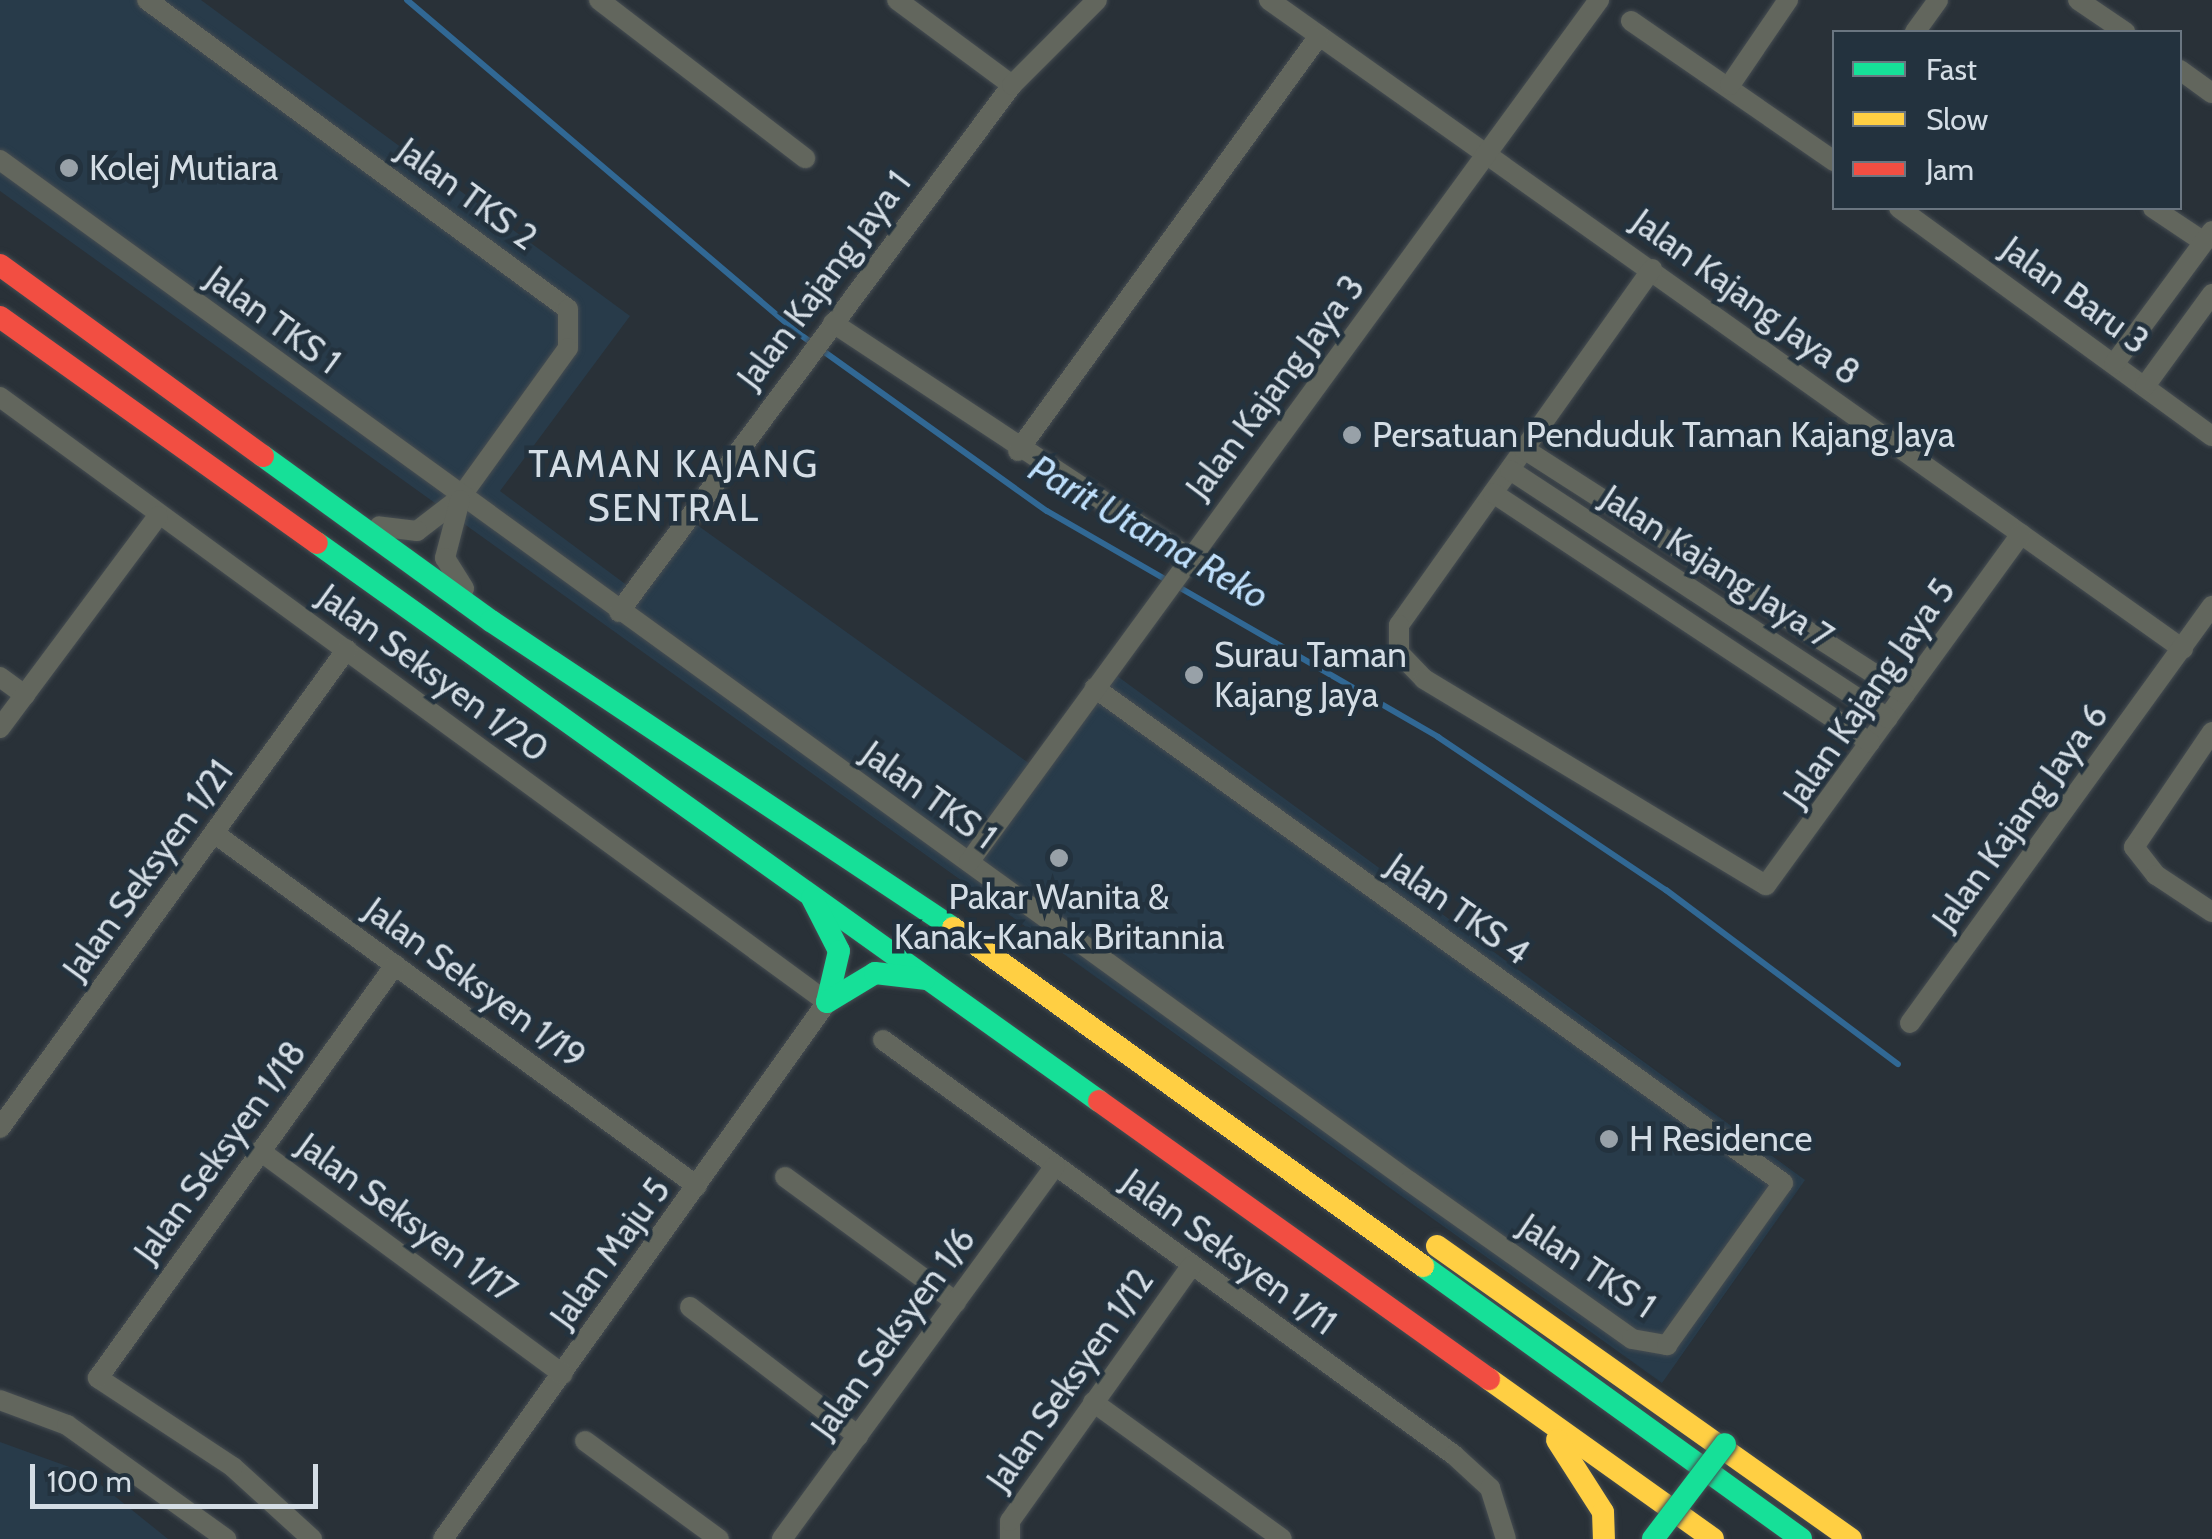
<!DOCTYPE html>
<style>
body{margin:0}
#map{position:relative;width:2212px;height:1539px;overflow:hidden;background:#293138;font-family:Cabin,sans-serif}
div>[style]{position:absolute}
.built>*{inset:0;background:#283b4a}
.stream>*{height:6px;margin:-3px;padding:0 3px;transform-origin:3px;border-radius:3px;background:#316894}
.roads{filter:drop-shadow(0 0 2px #464d52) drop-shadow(0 0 2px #464d52)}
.street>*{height:20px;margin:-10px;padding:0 10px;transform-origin:10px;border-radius:10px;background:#62665d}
.fast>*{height:22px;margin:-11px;padding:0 11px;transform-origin:11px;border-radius:11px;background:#16e098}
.slow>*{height:22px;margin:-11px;padding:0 11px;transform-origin:11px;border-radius:11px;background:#ffcf43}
.jam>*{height:22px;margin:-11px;padding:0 11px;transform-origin:11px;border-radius:11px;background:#f24e42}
.bridges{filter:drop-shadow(0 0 2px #464d52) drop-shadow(0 0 2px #464d52)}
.fast-bridge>*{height:22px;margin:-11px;padding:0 11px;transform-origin:11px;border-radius:11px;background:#16e098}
.dots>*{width:28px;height:28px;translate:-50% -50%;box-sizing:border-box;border:5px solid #23323e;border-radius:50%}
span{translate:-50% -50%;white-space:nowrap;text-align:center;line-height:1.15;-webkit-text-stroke:9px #23323e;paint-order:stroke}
.poi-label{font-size:35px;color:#d4dde5}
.left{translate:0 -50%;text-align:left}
.street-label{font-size:35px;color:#d4dde5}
.neighbourhood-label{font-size:38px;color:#d4dde5;letter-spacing:2.5px}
.water-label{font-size:38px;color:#bfdffb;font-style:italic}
.legend{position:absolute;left:1832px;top:30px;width:350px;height:180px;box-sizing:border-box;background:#23323e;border:2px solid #6a7681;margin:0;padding:12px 18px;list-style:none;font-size:30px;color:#d4dde5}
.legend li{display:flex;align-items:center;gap:20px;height:50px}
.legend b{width:50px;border:2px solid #6a7681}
.scale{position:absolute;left:30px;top:1464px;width:288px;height:45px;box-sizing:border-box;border:5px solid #d4dde5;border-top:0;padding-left:12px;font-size:30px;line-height:35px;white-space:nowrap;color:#d4dde5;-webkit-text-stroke:8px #23323e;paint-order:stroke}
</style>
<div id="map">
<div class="built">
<div style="clip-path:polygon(0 0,201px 0,630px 316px,500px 491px,632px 589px,686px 517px,1037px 769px,1109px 670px,1805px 1180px,1662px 1383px,0 191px)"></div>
<div style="clip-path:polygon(0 1442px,86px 1473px,168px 1539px,0 1539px)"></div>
</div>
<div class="stream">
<div style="left:407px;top:0;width:514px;rotate:40.42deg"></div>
<div style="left:798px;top:333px;width:306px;rotate:35.6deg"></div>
<div style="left:1047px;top:511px;width:452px;rotate:30deg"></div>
<div style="left:1438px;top:737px;width:275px;rotate:33.9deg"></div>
<div style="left:1666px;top:890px;width:290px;rotate:36.9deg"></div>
</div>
<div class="roads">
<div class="street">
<div style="left:147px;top:0;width:522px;rotate:36.28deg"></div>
<div style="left:568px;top:309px;width:39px;rotate:90deg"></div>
<div style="left:568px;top:348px;width:185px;rotate:125.8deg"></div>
<div style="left:460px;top:498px;width:54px;rotate:142.5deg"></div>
<div style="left:417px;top:531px;width:38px;rotate:-173deg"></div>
<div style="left:599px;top:0;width:260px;rotate:37.5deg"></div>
<div style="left:897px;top:0;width:143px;rotate:36.5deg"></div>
<div style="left:1269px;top:0;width:1121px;rotate:35.38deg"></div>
<div style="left:2078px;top:0;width:57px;rotate:34.2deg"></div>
<div style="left:1631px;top:21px;width:247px;rotate:34.6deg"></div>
<div style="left:1915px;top:32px;width:39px;rotate:-54deg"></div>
<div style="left:2180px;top:70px;width:39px;rotate:36deg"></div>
<div style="left:1730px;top:85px;width:103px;rotate:-55.7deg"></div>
<div style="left:0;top:160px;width:1740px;rotate:35.93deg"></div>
<div style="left:1409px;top:1181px;width:273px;rotate:35.3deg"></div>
<div style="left:1632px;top:1339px;width:36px;rotate:10deg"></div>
<div style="left:1667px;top:1345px;width:199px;rotate:-54.4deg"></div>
<div style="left:1783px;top:1183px;width:848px;rotate:-144.27deg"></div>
<div style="left:1899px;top:208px;width:387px;rotate:36.1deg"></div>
<div style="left:2153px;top:208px;width:61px;rotate:33.7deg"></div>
<div style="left:1652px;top:269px;width:437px;rotate:125.4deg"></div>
<div style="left:1399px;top:625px;width:28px;rotate:90deg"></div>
<div style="left:1399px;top:653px;width:36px;rotate:46deg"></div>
<div style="left:1424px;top:679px;width:399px;rotate:31.1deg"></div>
<div style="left:1766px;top:885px;width:434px;rotate:-54deg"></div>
<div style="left:833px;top:323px;width:425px;rotate:33.4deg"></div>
<div style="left:2114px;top:364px;width:165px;rotate:-53.6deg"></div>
<div style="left:2145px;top:386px;width:114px;rotate:-53.9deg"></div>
<div style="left:0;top:397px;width:1025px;rotate:36.19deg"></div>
<div style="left:827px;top:1002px;width:660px;rotate:125.57deg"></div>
<div style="left:1524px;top:449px;width:453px;rotate:32.7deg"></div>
<div style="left:1018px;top:451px;width:513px;rotate:-54.05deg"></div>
<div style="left:1510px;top:470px;width:452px;rotate:33.3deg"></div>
<div style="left:1493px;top:493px;width:452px;rotate:33.5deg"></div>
<div style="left:460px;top:500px;width:60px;rotate:104.5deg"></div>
<div style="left:445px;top:558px;width:36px;rotate:58deg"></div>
<div style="left:619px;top:612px;width:657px;rotate:-53.29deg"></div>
<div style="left:1012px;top:85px;width:120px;rotate:-45deg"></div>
<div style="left:0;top:677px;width:31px;rotate:36deg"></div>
<div style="left:0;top:728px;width:264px;rotate:-53.3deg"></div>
<div style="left:2212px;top:732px;width:139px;rotate:124.1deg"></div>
<div style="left:2134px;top:847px;width:36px;rotate:52deg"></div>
<div style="left:2156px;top:875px;width:67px;rotate:33.5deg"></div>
<div style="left:214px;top:833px;width:598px;rotate:36.16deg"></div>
<div style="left:969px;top:862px;width:1068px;rotate:-53.84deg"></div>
<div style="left:1910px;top:1023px;width:515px;rotate:-54.09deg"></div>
<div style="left:883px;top:1040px;width:706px;rotate:36.01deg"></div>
<div style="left:1454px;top:1455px;width:49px;rotate:42.5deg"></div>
<div style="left:1490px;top:1488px;width:53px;rotate:72.6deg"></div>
<div style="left:0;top:1128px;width:591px;rotate:-54.08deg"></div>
<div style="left:260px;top:1151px;width:376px;rotate:36.4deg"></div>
<div style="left:785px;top:1177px;width:212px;rotate:36.2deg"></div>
<div style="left:690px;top:1307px;width:212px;rotate:37.5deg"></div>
<div style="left:0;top:1400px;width:72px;rotate:20.5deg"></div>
<div style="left:67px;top:1425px;width:196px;rotate:35.6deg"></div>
<div style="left:1093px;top:1402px;width:233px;rotate:35.9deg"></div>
<div style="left:585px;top:1441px;width:166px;rotate:36.2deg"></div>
<div style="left:312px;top:1539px;width:107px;rotate:-137.7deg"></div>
<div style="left:233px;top:1467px;width:162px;rotate:-146.6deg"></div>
<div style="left:98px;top:1378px;width:509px;rotate:-54.28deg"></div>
<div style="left:782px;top:1539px;width:462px;rotate:-53.8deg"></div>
<div style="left:1010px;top:1539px;width:18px;rotate:-90deg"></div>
<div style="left:1010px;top:1521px;width:313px;rotate:-54.6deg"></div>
</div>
<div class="fast">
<div style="left:263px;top:456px;width:281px;rotate:35.9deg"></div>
<div style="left:491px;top:621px;width:555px;rotate:33.6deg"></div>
<div style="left:317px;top:543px;width:961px;rotate:35.51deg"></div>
<div style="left:812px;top:898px;width:59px;rotate:63deg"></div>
<div style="left:839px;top:951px;width:52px;rotate:103.2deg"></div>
<div style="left:827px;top:1002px;width:56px;rotate:-31.1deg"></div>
<div style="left:875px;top:973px;width:50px;rotate:6.8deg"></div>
<div style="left:1423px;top:1266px;width:466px;rotate:35.8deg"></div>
</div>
<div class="slow">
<div style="left:953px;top:928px;width:579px;rotate:35.72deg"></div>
<div style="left:1437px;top:1246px;width:507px;rotate:35.29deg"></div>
<div style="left:1489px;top:1379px;width:275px;rotate:35.5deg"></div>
<div style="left:1557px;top:1440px;width:85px;rotate:57.4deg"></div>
<div style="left:1603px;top:1512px;width:27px;rotate:88deg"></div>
</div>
<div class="jam">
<div style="left:0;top:265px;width:325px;rotate:36deg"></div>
<div style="left:0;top:317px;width:389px;rotate:35.5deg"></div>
<div style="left:1099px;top:1101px;width:479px;rotate:35.5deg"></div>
</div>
</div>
<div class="bridges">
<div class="fast-bridge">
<div style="left:1653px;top:1539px;width:119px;rotate:-52.8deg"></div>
</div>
</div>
<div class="dots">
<div style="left:69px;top:168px;background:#98a1a8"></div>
<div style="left:1352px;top:435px;background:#98a1a8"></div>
<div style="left:1194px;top:675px;background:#98a1a8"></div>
<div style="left:1059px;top:858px;background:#98a1a8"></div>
<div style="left:1609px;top:1139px;background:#98a1a8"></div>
</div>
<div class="poi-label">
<span class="left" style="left:89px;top:168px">Kolej Mutiara</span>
<span class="left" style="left:1372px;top:435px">Persatuan Penduduk Taman Kajang Jaya</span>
<span class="left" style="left:1214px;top:675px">Surau Taman<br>Kajang Jaya</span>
<span style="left:1059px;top:917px">Pakar Wanita &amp;<br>Kanak-Kanak Britannia</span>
<span class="left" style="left:1629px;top:1139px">H Residence</span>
</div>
<div class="street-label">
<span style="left:467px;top:194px;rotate:36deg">Jalan TKS 2</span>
<span style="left:824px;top:280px;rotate:-53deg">Jalan Kajang Jaya 1</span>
<span style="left:2075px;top:295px;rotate:36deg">Jalan Baru 3</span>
<span style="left:1746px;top:297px;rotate:36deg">Jalan Kajang Jaya 8</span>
<span style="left:273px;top:320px;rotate:36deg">Jalan TKS 1</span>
<span style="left:1275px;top:387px;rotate:-53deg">Jalan Kajang Jaya 3</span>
<span style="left:1717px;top:567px;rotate:33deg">Jalan Kajang Jaya 7</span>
<span style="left:433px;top:673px;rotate:36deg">Jalan Seksyen 1/20</span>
<span style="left:1869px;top:693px;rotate:-55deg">Jalan Kajang Jaya 5</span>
<span style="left:929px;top:795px;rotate:36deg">Jalan TKS 1</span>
<span style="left:2020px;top:817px;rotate:-54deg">Jalan Kajang Jaya 6</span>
<span style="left:148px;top:870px;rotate:-54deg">Jalan Seksyen 1/21</span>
<span style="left:1458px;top:909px;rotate:35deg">Jalan TKS 4</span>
<span style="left:475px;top:983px;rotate:36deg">Jalan Seksyen 1/19</span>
<span style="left:220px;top:1152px;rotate:-54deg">Jalan Seksyen 1/18</span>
<span style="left:407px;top:1218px;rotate:36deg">Jalan Seksyen 1/17</span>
<span style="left:1229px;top:1252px;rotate:36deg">Jalan Seksyen 1/11</span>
<span style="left:610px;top:1253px;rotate:-54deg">Jalan Maju 5</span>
<span style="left:1587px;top:1266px;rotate:34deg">Jalan TKS 1</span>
<span style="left:893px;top:1333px;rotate:-54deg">Jalan Seksyen 1/6</span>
<span style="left:1070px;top:1380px;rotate:-55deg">Jalan Seksyen 1/12</span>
</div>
<div class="neighbourhood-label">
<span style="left:674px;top:486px">TAMAN KAJANG<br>SENTRAL</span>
</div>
<div class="water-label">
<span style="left:1149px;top:532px;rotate:30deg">Parit Utama Reko</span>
</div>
<ul class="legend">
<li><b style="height:12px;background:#16e098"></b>Fast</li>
<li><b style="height:12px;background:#ffcf43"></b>Slow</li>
<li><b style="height:12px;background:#f24e42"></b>Jam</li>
</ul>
<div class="scale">100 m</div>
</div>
